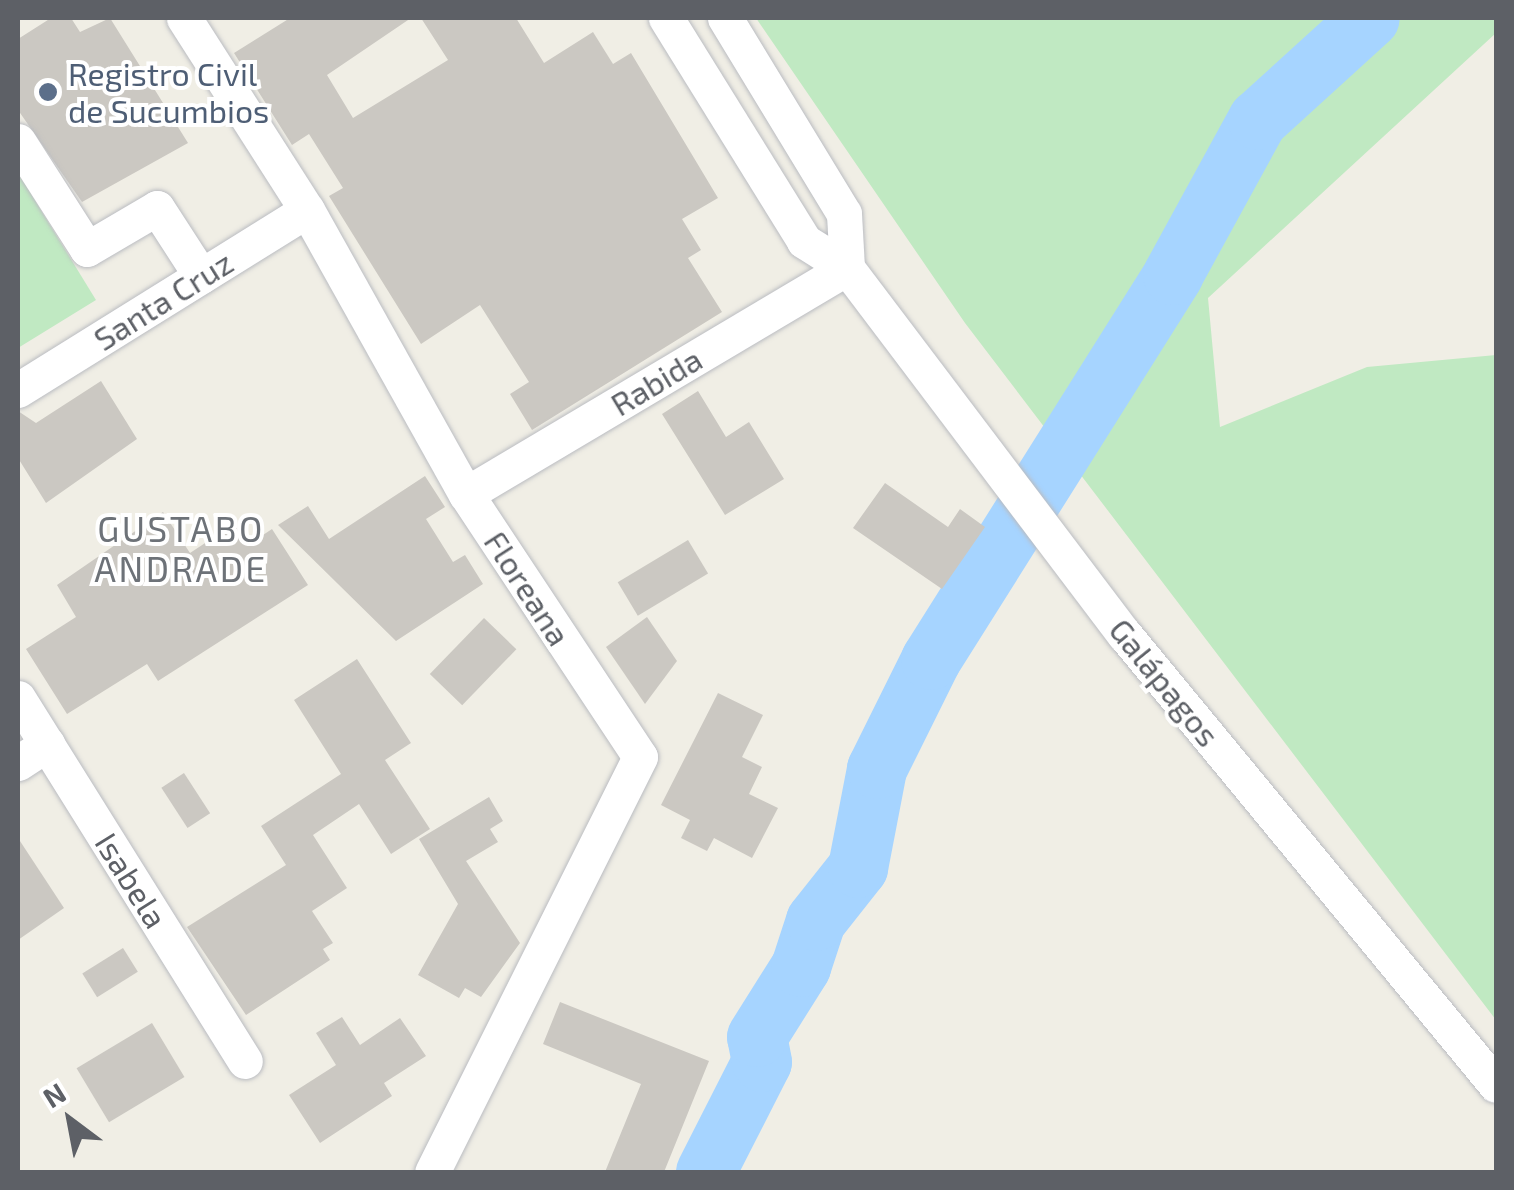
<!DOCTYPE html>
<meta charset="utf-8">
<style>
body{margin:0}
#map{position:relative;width:1514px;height:1190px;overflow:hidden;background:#f0eee5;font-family:"Exo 2",sans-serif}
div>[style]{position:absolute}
.green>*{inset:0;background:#c0e9c2}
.river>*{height:60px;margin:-30px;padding:0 30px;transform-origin:30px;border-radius:30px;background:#a6d4ff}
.building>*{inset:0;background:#cbc8c2;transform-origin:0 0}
.roads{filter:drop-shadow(0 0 2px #babcc1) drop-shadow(0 0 2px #babcc1)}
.minor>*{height:35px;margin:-17.5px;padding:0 17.5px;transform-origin:17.5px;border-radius:17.5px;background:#fff}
.dots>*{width:28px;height:28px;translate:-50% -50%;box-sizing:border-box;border:5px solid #fff;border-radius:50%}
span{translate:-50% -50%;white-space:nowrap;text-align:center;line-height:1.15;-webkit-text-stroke:8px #fff;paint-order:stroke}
.service-label{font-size:32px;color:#4e5e75}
.left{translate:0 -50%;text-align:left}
.street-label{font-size:32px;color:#5d6066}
.neighbourhood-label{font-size:35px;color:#6d7278;letter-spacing:2.5px}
.frame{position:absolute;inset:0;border:20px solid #5d6066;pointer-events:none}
.north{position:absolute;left:20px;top:1070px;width:100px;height:100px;-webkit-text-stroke:8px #fff;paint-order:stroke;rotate:328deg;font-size:28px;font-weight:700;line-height:40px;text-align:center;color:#5d6066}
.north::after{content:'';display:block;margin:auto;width:35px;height:45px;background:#5d6066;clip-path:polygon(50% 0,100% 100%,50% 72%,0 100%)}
</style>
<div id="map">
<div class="green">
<div style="clip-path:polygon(756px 18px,1496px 18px,1496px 33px,1208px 298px,1220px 427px,1367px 367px,1496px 355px,1496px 1020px,965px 323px)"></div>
<div style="clip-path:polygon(18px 173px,96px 300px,18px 348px)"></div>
</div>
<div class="river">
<div style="left:706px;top:1172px;width:123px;rotate:-63deg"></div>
<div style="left:762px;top:1062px;width:25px;rotate:-101deg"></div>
<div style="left:757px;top:1037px;width:83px;rotate:-57.8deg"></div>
<div style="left:801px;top:967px;width:48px;rotate:-71.9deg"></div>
<div style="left:816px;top:921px;width:68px;rotate:-51.6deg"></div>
<div style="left:858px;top:868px;width:101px;rotate:-79.1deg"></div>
<div style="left:877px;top:769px;width:122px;rotate:-63.6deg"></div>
<div style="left:931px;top:660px;width:455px;rotate:-57.8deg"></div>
<div style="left:1173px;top:275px;width:177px;rotate:-61.3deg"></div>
<div style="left:1258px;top:120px;width:151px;rotate:-42.3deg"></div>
</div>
<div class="building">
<div style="clip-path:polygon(51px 18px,71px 18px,80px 32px,110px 18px,188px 143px,82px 202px,18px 110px,18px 39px)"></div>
<div style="clip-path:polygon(290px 18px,411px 18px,327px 75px,353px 118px,448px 60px,421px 18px,516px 18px,544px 63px,593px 32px,613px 64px,631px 53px,718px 198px,682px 219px,701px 250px,688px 258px,722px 312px,532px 430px,510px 394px,529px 382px,480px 305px,421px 344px,329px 196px,343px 188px,309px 134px,292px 145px,234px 53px)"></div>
<div style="clip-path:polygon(101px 381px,137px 439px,46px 503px,18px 458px,18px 411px,36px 423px)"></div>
<div style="clip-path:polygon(698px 391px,726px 437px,749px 422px,784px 479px,725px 515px,662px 414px)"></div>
<div style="clip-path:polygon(425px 476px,445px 507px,426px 519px,453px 562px,465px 555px,483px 584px,396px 641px,278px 525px,308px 506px,329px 539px)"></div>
<div style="clip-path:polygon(885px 483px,948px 527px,960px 509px,985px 527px,942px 589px,853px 528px)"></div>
<div style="clip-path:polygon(163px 512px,190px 553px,234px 524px,248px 545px,272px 529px,308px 585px,158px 681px,147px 664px,67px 714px,26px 649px,76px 617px,57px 585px)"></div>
<div style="left:688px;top:540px;width:39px;height:82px;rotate:59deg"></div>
<div style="clip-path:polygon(647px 617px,677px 661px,645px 704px,606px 647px)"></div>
<div style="left:484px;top:618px;width:45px;height:78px;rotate:44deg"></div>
<div style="clip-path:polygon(357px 659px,411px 743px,385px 760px,430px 829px,391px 854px,359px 804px,313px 835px,347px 888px,312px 911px,333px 943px,323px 949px,330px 960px,246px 1015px,187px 927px,286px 865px,261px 826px,341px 774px,294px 700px)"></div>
<div style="clip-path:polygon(718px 693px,763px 715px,742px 757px,762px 767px,749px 794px,778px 808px,752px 858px,714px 838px,707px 851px,681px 838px,690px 820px,661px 805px)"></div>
<div style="left:184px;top:773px;width:48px;height:27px;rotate:57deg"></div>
<div style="clip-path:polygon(489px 797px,503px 821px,490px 829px,498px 842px,466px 861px,520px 943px,481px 997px,465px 988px,459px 998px,418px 975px,458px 904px,419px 839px)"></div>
<div style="clip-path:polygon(18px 838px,64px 908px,18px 940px)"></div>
<div style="left:123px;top:948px;width:28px;height:48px;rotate:58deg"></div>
<div style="clip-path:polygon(560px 1002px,709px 1061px,664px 1172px,605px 1172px,641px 1084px,543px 1044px)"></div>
<div style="clip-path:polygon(342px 1017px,360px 1045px,400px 1018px,426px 1056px,384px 1083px,392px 1096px,320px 1143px,289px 1095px,336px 1065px,316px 1033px)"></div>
<div style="left:152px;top:1023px;width:63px;height:88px;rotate:59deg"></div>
</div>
<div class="roads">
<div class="minor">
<div style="left:184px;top:18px;width:228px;rotate:57.4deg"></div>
<div style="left:307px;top:210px;width:325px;rotate:60.8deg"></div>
<div style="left:466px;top:494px;width:315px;rotate:56.5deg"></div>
<div style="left:640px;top:757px;width:464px;rotate:116.6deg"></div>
<div style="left:666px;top:18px;width:262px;rotate:58.2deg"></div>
<div style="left:804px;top:241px;width:51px;rotate:32.1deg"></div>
<div style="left:847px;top:268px;width:460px;rotate:52.9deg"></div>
<div style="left:1125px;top:635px;width:583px;rotate:50.5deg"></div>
<div style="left:725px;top:18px;width:229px;rotate:58.7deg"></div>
<div style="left:844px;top:214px;width:54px;rotate:86.8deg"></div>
<div style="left:18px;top:141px;width:128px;rotate:57.4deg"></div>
<div style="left:87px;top:249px;width:81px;rotate:-30.4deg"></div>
<div style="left:157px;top:208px;width:81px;rotate:57.1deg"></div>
<div style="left:18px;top:390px;width:340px;rotate:-31.9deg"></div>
<div style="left:466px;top:494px;width:443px;rotate:-30.7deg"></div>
<div style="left:18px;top:698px;width:428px;rotate:58deg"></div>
<div style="left:18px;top:763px;width:35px;rotate:-33deg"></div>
</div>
</div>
<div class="dots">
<div style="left:48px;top:92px;background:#5c6f8a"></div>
</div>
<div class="service-label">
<span class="left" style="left:68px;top:92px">Registro Civil<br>de Sucumbios</span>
</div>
<div class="street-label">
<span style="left:163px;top:300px;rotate:-32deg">Santa Cruz</span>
<span style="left:656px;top:381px;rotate:-31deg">Rabida</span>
<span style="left:528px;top:588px;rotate:57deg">Floreana</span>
<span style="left:1165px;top:682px;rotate:51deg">Galápagos</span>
<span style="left:132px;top:880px;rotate:58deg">Isabela</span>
</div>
<div class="neighbourhood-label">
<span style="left:181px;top:548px">GUSTABO<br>ANDRADE</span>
</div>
<div class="frame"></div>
<div class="north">N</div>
</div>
